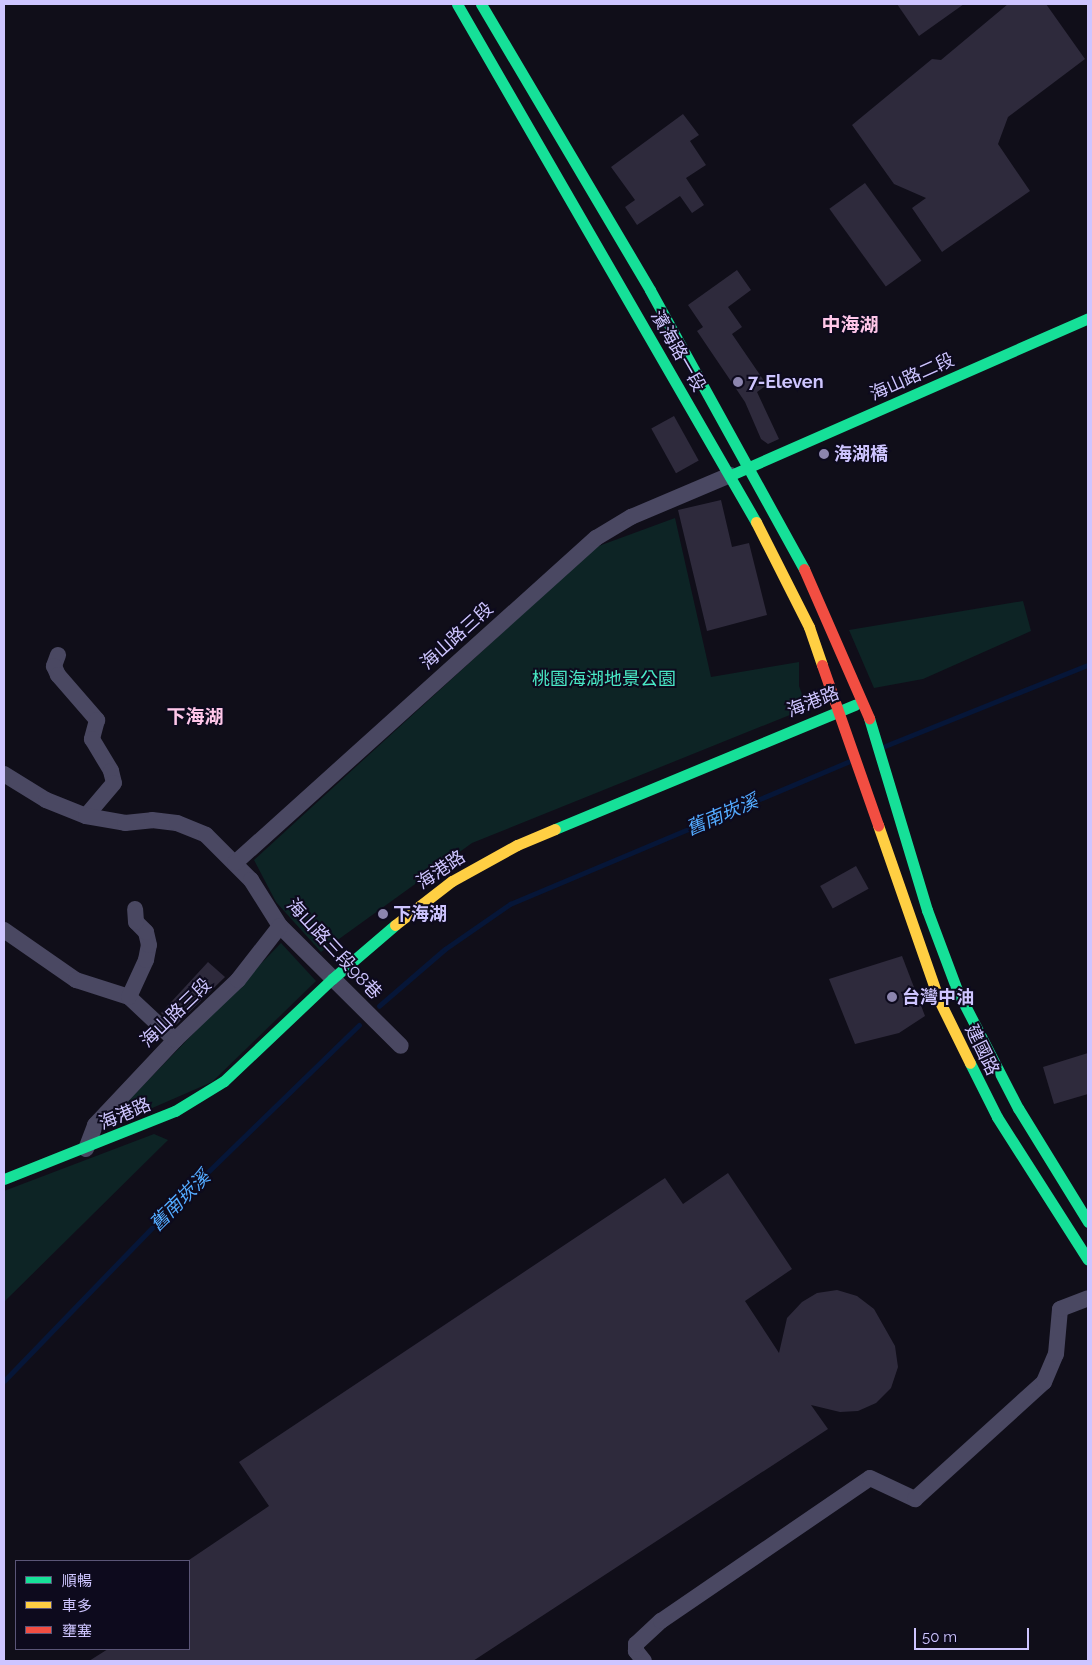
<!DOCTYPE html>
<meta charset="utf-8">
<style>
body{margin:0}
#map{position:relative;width:1092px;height:1665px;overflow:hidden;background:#100e19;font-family:Raleway,"Noto Sans TC",sans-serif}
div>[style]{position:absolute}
.green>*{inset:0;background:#0d2425}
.stream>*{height:4.5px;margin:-2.25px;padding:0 2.25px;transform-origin:2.25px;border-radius:2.25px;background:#061638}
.building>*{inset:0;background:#2e2a3c;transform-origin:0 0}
.street>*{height:16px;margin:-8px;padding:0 8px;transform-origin:8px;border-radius:8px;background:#4a4862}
.fast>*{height:11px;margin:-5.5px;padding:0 5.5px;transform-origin:5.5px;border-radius:5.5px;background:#16e098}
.slow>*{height:11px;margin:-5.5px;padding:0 5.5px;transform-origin:5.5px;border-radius:5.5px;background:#ffcf43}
.jam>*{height:11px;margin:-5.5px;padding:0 5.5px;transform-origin:5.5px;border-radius:5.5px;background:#f24e42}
.dots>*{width:14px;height:14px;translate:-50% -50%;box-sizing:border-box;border:2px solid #0d0a1d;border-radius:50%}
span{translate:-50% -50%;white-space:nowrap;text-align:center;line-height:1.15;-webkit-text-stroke:4px #0d0a1d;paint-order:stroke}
.street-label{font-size:18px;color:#cec5ff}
.poi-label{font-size:18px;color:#cec5ff;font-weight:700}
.left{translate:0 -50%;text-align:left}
.park-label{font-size:18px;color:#49e8c5}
.neighbourhood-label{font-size:19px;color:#ffc7e9;font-weight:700}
.water-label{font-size:19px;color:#53abff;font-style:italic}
.frame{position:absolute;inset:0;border:5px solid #cec5ff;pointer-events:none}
.legend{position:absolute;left:15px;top:1560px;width:175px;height:90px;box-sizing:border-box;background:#0d0a1d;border:1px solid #5a5577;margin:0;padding:6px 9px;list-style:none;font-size:15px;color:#cec5ff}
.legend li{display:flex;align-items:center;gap:10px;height:25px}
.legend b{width:25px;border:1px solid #5a5577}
.scale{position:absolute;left:914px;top:1628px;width:115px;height:22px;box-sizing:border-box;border:2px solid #cec5ff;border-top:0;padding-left:6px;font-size:15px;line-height:18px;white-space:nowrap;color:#cec5ff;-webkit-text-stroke:4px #0d0a1d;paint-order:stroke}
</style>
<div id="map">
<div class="green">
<div style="clip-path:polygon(675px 518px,711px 677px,799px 662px,799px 686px,807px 708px,472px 843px,321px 952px,276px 902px,254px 860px,596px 547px)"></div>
<div style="clip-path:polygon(1023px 601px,1031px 631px,923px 679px,874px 688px,849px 630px)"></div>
<div style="clip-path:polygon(281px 943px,316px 981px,212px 1082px,134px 1116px,125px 1104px)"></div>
<div style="clip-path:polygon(154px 1134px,168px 1140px,4px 1302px,4px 1191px)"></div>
</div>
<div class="stream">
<div style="left:885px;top:746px;width:219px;rotate:-21.8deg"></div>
<div style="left:379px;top:1006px;width:87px;rotate:-40.8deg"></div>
<div style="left:445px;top:949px;width:79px;rotate:-34.7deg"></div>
<div style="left:510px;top:904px;width:367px;rotate:-22.8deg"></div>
<div style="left:4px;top:1381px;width:248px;rotate:-46deg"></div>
<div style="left:176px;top:1203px;width:255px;rotate:-44.2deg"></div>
</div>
<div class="building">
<div style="clip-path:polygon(897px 4px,964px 4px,919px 36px)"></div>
<div style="clip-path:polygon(1008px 4px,1046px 4px,1085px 59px,1008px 117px,998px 144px,1030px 191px,942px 252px,912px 208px,926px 198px,894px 184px,852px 125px,932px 59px,941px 60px)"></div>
<div style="clip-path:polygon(683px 114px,699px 135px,690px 141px,706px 165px,686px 178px,704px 205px,692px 213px,680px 196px,637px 225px,625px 207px,635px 200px,611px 167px)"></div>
<div style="left:865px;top:183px;width:96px;height:44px;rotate:54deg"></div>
<div style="clip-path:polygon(737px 270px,751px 290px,728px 307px,742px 327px,732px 334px,767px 385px,757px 392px,779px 439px,768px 444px,761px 439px,745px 402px,697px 331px,703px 327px,688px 305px)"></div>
<div style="left:674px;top:416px;width:51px;height:26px;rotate:61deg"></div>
<div style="clip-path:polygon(721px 500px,732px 547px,749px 543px,767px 615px,707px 631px,678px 510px)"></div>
<div style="left:856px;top:866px;width:26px;height:41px;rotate:61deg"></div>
<div style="clip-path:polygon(902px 956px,925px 1016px,899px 1033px,855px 1044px,829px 979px)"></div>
<div style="clip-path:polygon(208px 962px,225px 977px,175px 1026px,161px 1013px)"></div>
<div style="clip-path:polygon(1088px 1053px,1088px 1094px,1054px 1104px,1043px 1067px)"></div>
<div style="clip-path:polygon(728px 1173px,792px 1269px,745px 1301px,779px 1353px,787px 1318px,802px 1302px,817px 1293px,837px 1290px,857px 1296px,874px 1309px,895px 1346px,898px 1367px,891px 1388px,876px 1403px,858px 1411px,840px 1412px,811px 1405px,828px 1429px,473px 1661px,89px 1661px,108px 1649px,189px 1649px,189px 1560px,269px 1506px,239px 1462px,665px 1178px,683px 1204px)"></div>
</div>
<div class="street">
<div style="left:58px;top:655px;width:12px;rotate:110deg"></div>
<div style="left:54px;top:666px;width:10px;rotate:66deg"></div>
<div style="left:58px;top:675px;width:60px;rotate:49.1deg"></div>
<div style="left:97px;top:720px;width:20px;rotate:105deg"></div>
<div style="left:92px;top:739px;width:37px;rotate:59deg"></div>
<div style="left:111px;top:771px;width:12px;rotate:76deg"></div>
<div style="left:114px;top:783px;width:43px;rotate:130.3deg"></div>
<div style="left:4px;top:774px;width:49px;rotate:31.8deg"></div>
<div style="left:46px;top:800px;width:43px;rotate:21.8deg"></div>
<div style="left:86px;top:816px;width:40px;rotate:10deg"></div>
<div style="left:125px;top:823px;width:27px;rotate:-6deg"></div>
<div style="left:152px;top:820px;width:25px;rotate:7deg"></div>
<div style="left:177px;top:823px;width:31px;rotate:22deg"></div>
<div style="left:206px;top:835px;width:64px;rotate:45deg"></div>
<div style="left:251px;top:880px;width:54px;rotate:57.8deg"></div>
<div style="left:280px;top:926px;width:170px;rotate:44.8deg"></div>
<div style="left:235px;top:863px;width:486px;rotate:-42deg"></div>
<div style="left:596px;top:538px;width:41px;rotate:-31deg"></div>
<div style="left:631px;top:517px;width:108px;rotate:-23deg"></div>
<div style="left:4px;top:930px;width:88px;rotate:34.8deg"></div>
<div style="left:76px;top:980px;width:56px;rotate:17.8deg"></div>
<div style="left:129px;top:997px;width:63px;rotate:43.1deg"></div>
<div style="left:129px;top:997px;width:41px;rotate:-65.3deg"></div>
<div style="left:146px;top:960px;width:15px;rotate:-79deg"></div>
<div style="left:149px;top:945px;width:13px;rotate:-103deg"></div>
<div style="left:146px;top:932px;width:14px;rotate:-135deg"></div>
<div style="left:136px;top:922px;width:13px;rotate:-94deg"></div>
<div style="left:86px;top:1149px;width:26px;rotate:-69deg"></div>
<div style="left:95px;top:1125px;width:117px;rotate:-46.7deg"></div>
<div style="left:175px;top:1040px;width:87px;rotate:-43.6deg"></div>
<div style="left:238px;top:980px;width:68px;rotate:-52.1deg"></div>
<div style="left:644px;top:1661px;width:13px;rotate:-129deg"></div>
<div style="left:636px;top:1651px;width:7px;rotate:-90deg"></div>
<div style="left:636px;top:1644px;width:34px;rotate:-43deg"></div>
<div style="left:661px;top:1621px;width:253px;rotate:-34.4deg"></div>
<div style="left:870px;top:1478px;width:50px;rotate:25deg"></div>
<div style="left:915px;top:1499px;width:174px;rotate:-42.2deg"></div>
<div style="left:1044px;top:1382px;width:30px;rotate:-67deg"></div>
<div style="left:1056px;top:1354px;width:45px;rotate:-84.9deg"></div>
<div style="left:1060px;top:1309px;width:30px;rotate:-21deg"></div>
</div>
<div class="fast">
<div style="left:457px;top:4px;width:598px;rotate:60.01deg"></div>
<div style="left:481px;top:4px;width:332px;rotate:59.4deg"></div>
<div style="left:650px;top:290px;width:319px;rotate:61.1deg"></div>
<div style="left:731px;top:475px;width:390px;rotate:-23.7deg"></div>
<div style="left:869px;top:718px;width:201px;rotate:73.2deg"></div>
<div style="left:927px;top:910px;width:85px;rotate:69.4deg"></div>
<div style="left:957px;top:990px;width:133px;rotate:62.7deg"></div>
<div style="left:1018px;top:1108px;width:134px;rotate:58.4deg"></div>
<div style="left:555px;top:829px;width:325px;rotate:-22.5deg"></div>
<div style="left:970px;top:1063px;width:60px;rotate:63.4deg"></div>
<div style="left:997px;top:1117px;width:169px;rotate:57.5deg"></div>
<div style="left:4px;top:1179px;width:184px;rotate:-21.7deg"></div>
<div style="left:175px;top:1111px;width:57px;rotate:-31.5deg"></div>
<div style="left:224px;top:1081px;width:149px;rotate:-43.4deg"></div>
<div style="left:332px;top:979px;width:83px;rotate:-40.6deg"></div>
</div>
<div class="slow">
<div style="left:756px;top:522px;width:118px;rotate:63.2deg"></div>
<div style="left:809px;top:627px;width:40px;rotate:71.1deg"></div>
<div style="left:878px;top:825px;width:185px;rotate:70.8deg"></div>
<div style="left:939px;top:1000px;width:70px;rotate:63.8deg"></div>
<div style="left:395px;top:925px;width:72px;rotate:-37.7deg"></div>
<div style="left:452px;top:881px;width:74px;rotate:-29deg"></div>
<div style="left:517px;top:845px;width:41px;rotate:-22.8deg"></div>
</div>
<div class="jam">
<div style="left:804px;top:569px;width:163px;rotate:66.4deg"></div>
<div style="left:822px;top:665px;width:170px;rotate:70.7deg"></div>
</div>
<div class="dots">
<div style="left:738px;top:382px;background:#8c85ae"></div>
<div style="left:824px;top:454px;background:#8c85ae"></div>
<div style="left:383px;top:914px;background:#8c85ae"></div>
<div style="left:892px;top:997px;background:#8c85ae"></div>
</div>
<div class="street-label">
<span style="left:678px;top:351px;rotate:60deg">濱海路一段</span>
<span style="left:912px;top:377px;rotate:-24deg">海山路二段</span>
<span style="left:457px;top:636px;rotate:-42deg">海山路三段</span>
<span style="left:813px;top:702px;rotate:-21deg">海港路</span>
<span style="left:441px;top:870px;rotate:-34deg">海港路</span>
<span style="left:334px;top:949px;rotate:47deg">海山路三段98巷</span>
<span style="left:176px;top:1013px;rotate:-44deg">海山路三段</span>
<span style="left:982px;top:1050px;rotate:64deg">建國路</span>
<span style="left:125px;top:1114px;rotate:-23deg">海港路</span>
</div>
<div class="poi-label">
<span class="left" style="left:748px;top:382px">7-Eleven</span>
<span class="left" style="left:834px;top:454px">海湖橋</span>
<span class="left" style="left:393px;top:914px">下海湖</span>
<span class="left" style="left:902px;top:997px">台灣中油</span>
</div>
<div class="park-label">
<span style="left:604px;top:679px">桃園海湖地景公園</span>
</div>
<div class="neighbourhood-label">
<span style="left:850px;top:325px">中海湖</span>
<span style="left:195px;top:717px">下海湖</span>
</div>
<div class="water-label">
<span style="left:722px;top:815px;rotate:-23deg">舊南崁溪</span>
<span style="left:180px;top:1201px;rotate:-45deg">舊南崁溪</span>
</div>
<div class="frame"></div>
<ul class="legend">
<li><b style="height:6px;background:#16e098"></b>順暢</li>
<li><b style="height:6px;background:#ffcf43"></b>車多</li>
<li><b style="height:6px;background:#f24e42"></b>壅塞</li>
</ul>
<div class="scale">50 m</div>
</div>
